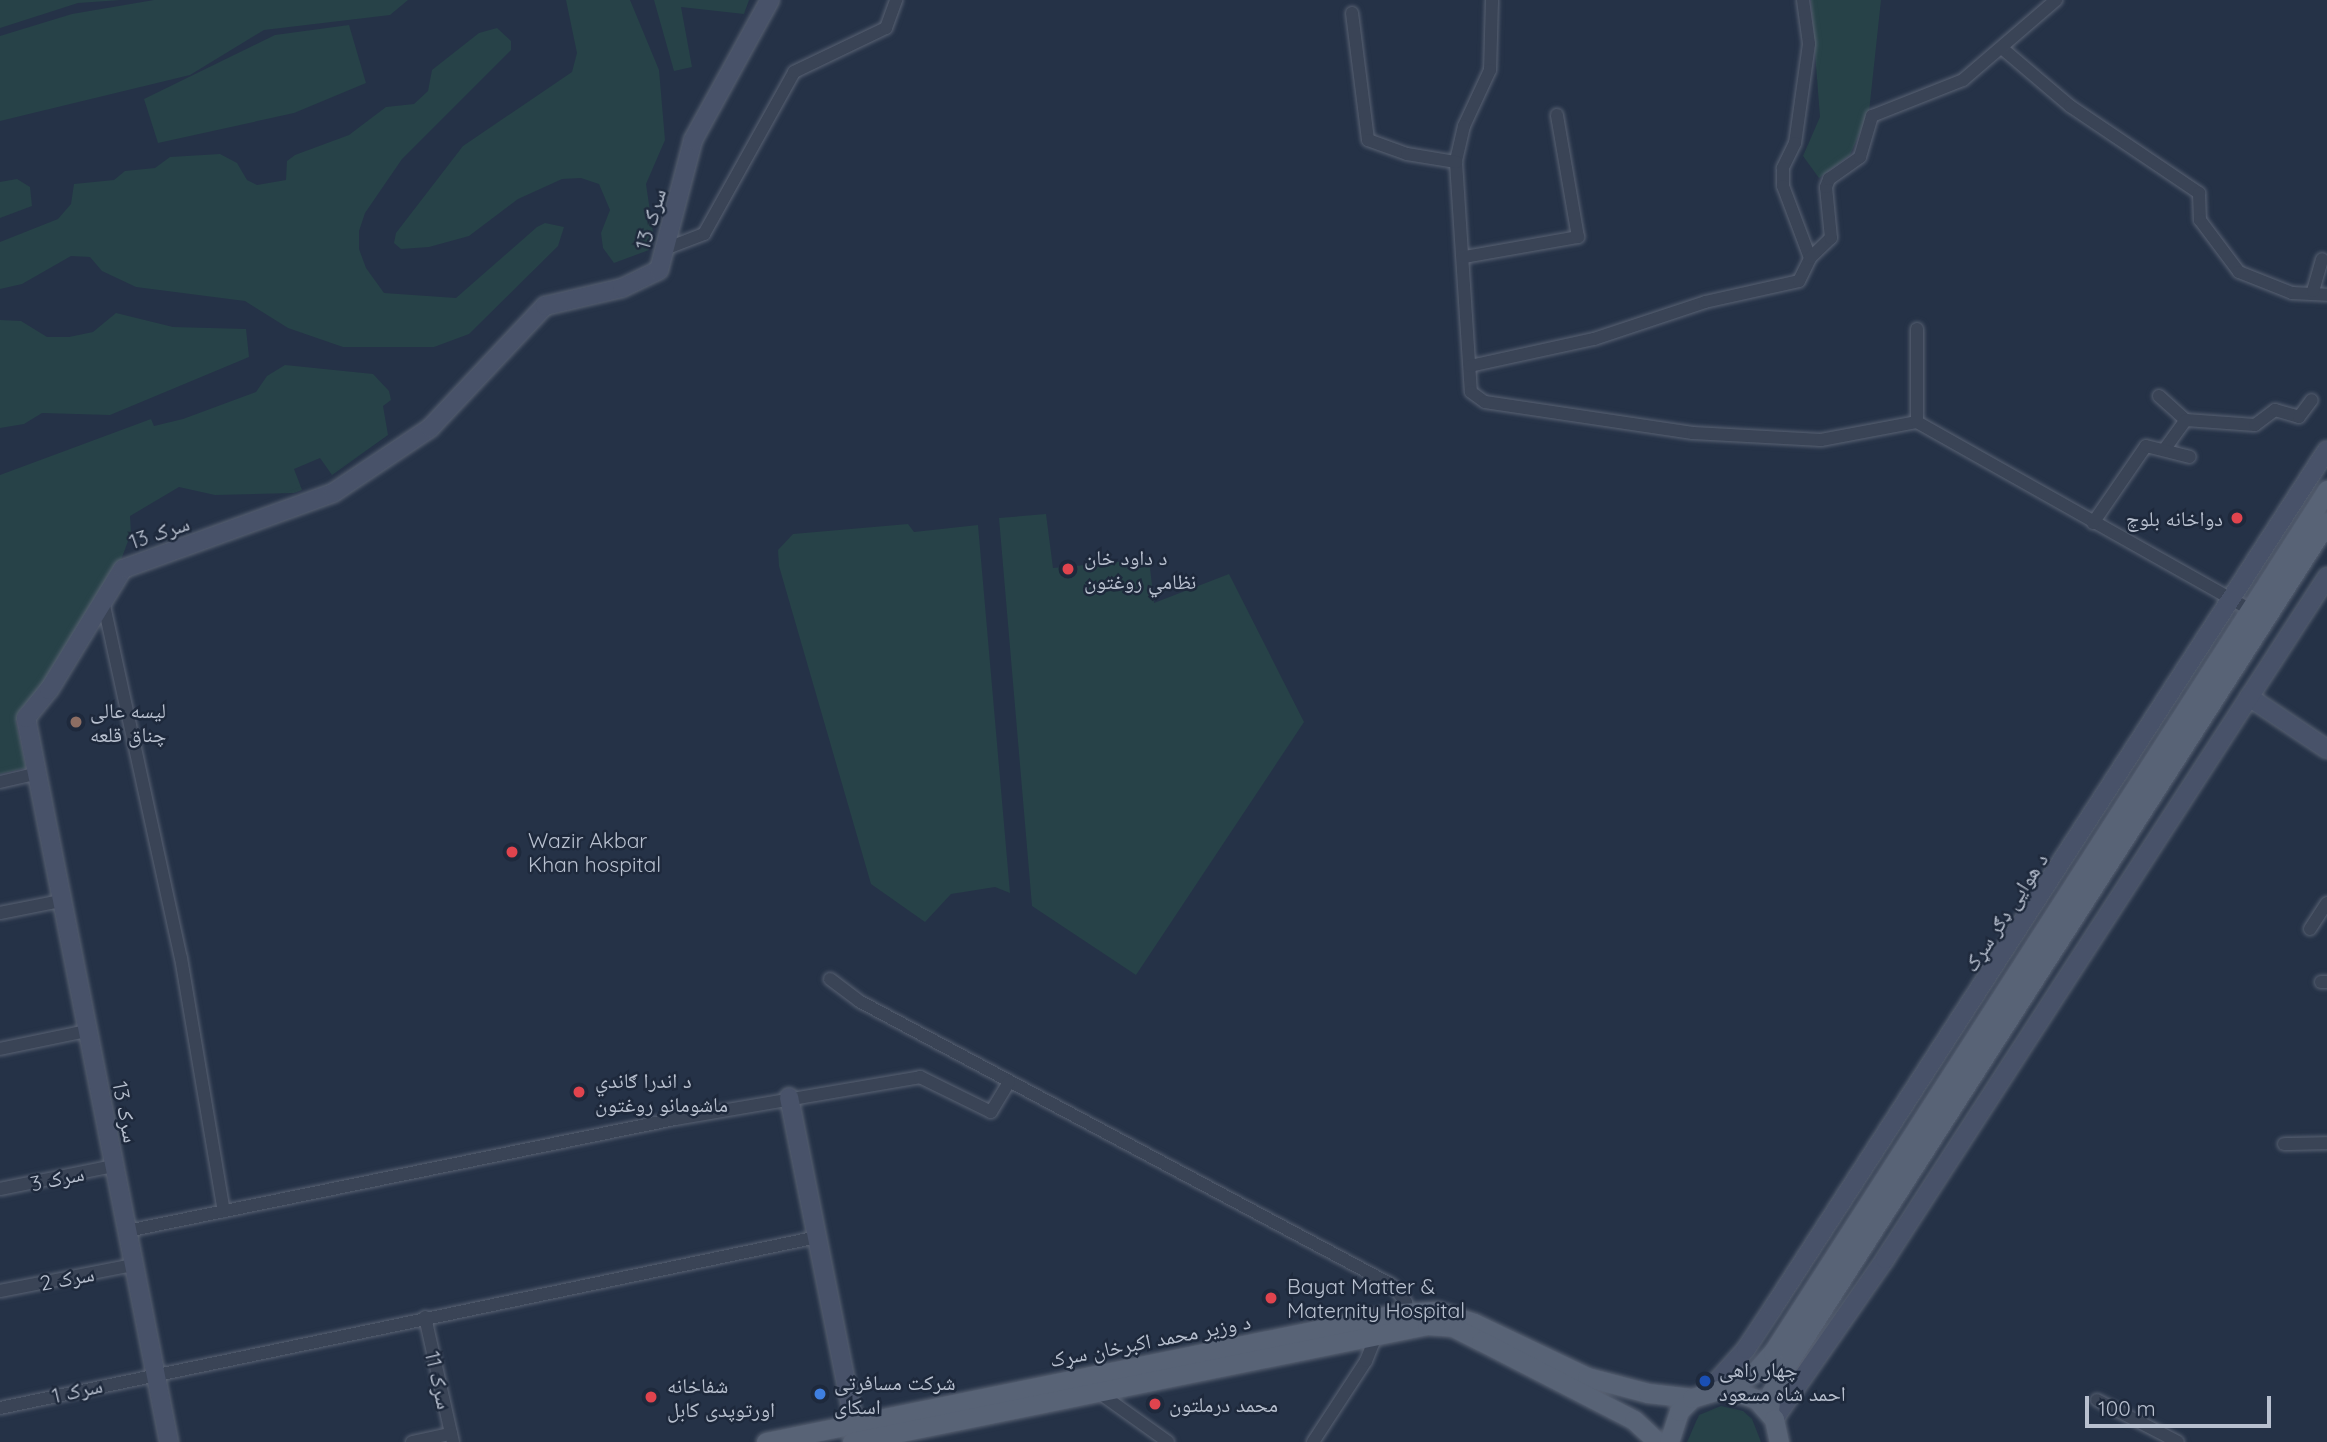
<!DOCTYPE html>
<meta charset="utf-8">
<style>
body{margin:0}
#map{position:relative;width:2327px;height:1442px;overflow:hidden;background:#253247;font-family:Quicksand,"Noto Naskh Arabic",sans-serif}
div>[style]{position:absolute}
.green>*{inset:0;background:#274248}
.roads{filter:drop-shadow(0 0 2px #596273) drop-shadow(0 0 2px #596273)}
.street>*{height:12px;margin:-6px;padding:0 6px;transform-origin:6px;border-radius:6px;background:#3a4456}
.secondary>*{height:18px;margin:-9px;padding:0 9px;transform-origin:9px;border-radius:9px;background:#485269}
.primary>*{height:19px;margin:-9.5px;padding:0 9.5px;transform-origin:9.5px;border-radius:9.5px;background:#586376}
.dots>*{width:19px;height:19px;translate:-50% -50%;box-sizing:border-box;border:4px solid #1e293c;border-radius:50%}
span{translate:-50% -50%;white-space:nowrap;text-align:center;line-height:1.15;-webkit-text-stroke:5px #1e293c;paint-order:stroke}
.street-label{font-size:21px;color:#b8c0cf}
.poi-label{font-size:21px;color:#b8c0cf}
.right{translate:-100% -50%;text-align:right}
.left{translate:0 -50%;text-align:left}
.scale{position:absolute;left:2085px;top:1396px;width:186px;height:32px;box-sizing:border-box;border:4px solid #b8c0cf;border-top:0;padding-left:9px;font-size:21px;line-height:24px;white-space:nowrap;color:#b8c0cf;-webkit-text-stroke:5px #1e293c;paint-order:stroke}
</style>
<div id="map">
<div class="green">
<div style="clip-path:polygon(0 0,121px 0,78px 3px,0 28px)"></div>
<div style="clip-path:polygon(154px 0,408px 0,390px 15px,264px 30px,190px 75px,0 121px,0 36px,72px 14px)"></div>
<div style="clip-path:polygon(566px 0,630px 0,659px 70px,665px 140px,646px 184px,653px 232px,649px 250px,614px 263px,603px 248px,601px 233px,610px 210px,599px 184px,581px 178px,562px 179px,518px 199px,469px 236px,429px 247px,401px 249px,394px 243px,396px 233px,463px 146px,572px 72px,577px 53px)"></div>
<div style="clip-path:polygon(654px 0,749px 0,744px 14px,681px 7px,692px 67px,674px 71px)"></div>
<div style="clip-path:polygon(1811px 0,1881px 0,1869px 112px,1850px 155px,1819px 178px,1803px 156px,1820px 117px)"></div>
<div style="clip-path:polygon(349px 25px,366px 83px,294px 113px,158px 143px,144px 99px,275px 35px)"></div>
<div style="clip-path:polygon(497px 28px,511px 41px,511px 50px,402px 159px,365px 213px,359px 231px,359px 249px,366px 268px,384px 293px,456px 298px,537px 227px,545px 223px,564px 227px,558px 246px,469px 334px,434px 347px,343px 347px,288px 328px,245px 301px,136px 287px,102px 271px,90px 257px,71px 256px,22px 284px,0 289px,0 242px,58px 219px,71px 204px,74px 184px,114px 180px,125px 171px,155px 168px,170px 157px,220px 154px,237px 163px,247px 180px,257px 185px,286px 180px,287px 161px,295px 155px,349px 135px,386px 107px,414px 104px,428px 91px,432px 70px,479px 33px)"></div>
<div style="clip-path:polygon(17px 179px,30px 187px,32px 206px,0 218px,0 182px)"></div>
<div style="clip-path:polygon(116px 313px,173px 327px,246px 329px,249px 357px,110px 415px,42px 413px,24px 424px,0 428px,0 320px,21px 321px,47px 337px,69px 337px,93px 332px)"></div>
<div style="clip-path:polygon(285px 365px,373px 374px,389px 391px,391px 400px,383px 406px,388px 435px,332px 475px,320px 458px,294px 469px,302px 490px,294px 493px,215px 495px,179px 487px,130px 516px,131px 533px,121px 560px,38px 692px,21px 709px,16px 722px,26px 768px,0 774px,0 475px,151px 419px,154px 426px,183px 419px,256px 392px,267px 376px)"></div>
<div style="clip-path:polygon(1046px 514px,1053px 568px,1149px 559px,1154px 603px,1229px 574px,1304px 722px,1136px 975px,1032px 906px,999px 518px)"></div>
<div style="clip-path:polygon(908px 524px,914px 532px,978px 525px,1010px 893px,995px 887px,951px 894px,925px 922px,871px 884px,779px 566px,778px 550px,793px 534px)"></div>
<div style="clip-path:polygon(1721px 1406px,1743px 1411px,1752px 1419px,1761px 1442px,1687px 1442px,1699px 1415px)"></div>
</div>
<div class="roads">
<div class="street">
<div style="left:1492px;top:0;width:70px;rotate:91.6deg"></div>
<div style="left:1490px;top:70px;width:62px;rotate:114.9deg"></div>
<div style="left:1464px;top:126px;width:37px;rotate:103deg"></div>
<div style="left:1456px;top:162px;width:230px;rotate:86.3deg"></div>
<div style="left:1471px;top:392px;width:17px;rotate:36deg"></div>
<div style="left:1485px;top:402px;width:210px;rotate:8.5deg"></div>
<div style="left:1693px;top:433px;width:128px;rotate:3.1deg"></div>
<div style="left:1821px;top:440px;width:98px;rotate:-10.6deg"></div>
<div style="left:1917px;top:422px;width:382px;rotate:29.4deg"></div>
<div style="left:1803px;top:0;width:44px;rotate:82.2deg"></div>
<div style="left:1809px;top:44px;width:100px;rotate:98deg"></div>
<div style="left:1795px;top:143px;width:28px;rotate:116deg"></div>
<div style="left:1783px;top:168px;width:18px;rotate:90deg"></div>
<div style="left:1783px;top:186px;width:77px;rotate:69.4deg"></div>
<div style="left:1352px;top:13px;width:128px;rotate:82.8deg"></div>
<div style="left:1368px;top:140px;width:41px;rotate:19.7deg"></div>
<div style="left:1407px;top:154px;width:50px;rotate:9.3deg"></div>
<div style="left:2003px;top:49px;width:88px;rotate:40.4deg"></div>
<div style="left:2070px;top:106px;width:156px;rotate:34deg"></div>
<div style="left:2199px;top:193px;width:27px;rotate:88deg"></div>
<div style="left:2200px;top:220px;width:65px;rotate:53.1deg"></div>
<div style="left:2239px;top:272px;width:57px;rotate:21.6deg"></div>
<div style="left:2292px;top:293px;width:35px;rotate:3deg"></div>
<div style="left:665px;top:249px;width:42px;rotate:-21deg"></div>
<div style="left:704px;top:234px;width:185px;rotate:-60.9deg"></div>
<div style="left:794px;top:72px;width:102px;rotate:-25.6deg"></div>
<div style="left:886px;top:28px;width:30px;rotate:-70deg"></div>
<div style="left:1464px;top:257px;width:116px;rotate:-10deg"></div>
<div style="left:1578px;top:237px;width:124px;rotate:-99.8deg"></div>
<div style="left:2313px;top:291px;width:33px;rotate:-74deg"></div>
<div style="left:1917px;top:329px;width:93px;rotate:90deg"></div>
<div style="left:1470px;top:366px;width:127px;rotate:-12.3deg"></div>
<div style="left:1594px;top:339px;width:117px;rotate:-18.4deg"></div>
<div style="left:1705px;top:302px;width:96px;rotate:-12.6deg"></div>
<div style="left:1799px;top:281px;width:25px;rotate:-64deg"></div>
<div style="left:1810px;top:258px;width:29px;rotate:-44deg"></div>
<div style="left:1831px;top:238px;width:51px;rotate:-95.6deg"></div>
<div style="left:1826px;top:187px;width:9px;rotate:-69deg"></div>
<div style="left:1829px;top:179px;width:38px;rotate:-35deg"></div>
<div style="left:1860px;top:157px;width:43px;rotate:-73.7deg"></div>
<div style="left:1872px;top:116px;width:98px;rotate:-21.6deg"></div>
<div style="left:1963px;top:80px;width:123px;rotate:-40.7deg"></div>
<div style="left:2159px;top:396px;width:36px;rotate:42deg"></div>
<div style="left:2186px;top:420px;width:69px;rotate:4.1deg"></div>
<div style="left:2255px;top:425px;width:25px;rotate:-37deg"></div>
<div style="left:2275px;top:410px;width:25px;rotate:16deg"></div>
<div style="left:2299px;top:417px;width:21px;rotate:-53deg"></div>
<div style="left:2164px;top:450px;width:37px;rotate:-54deg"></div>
<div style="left:2093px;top:523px;width:93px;rotate:-55.5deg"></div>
<div style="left:2146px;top:446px;width:45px;rotate:14deg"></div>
<div style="left:103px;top:601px;width:365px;rotate:77.7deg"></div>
<div style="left:181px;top:958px;width:257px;rotate:80.4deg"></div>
<div style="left:0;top:782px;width:37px;rotate:-13deg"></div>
<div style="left:0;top:913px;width:61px;rotate:-11.3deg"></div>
<div style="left:2310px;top:929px;width:31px;rotate:-57deg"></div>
<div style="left:830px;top:979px;width:36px;rotate:37deg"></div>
<div style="left:859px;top:1001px;width:604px;rotate:28.05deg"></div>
<div style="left:1392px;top:1285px;width:22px;rotate:51deg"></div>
<div style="left:1406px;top:1302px;width:16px;rotate:79deg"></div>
<div style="left:2321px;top:982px;width:6px"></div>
<div style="left:0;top:1049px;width:89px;rotate:-11.7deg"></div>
<div style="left:2284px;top:1144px;width:43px;rotate:-1.3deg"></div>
<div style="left:0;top:1189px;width:115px;rotate:-11.5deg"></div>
<div style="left:127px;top:1231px;width:559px;rotate:-11.55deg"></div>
<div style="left:675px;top:1119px;width:249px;rotate:-9.7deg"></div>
<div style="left:920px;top:1077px;width:79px;rotate:26.2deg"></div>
<div style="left:991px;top:1112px;width:35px;rotate:-59deg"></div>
<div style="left:0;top:1291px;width:136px;rotate:-11.1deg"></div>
<div style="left:425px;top:1317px;width:128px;rotate:77.4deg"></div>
<div style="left:1094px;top:1389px;width:91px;rotate:35.6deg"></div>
<div style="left:2097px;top:1400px;width:91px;rotate:27.4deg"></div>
<div style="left:0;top:1408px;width:836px;rotate:-11.81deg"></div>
<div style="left:412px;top:1442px;width:40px;rotate:-12deg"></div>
<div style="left:1313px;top:1442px;width:97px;rotate:-56.8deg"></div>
<div style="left:1366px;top:1361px;width:29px;rotate:-68deg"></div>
</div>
<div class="secondary">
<div style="left:2249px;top:697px;width:94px;rotate:33.7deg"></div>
<div style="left:789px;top:1097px;width:347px;rotate:78.7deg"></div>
<div style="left:1709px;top:1390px;width:55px;rotate:-47.9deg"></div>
<div style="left:1746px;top:1349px;width:49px;rotate:-56.6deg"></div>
<div style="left:1773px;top:1308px;width:1021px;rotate:-57.15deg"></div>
<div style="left:1774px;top:1419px;width:195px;rotate:-55.2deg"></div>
<div style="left:1885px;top:1259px;width:813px;rotate:-57.05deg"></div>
<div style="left:169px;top:1442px;width:738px;rotate:-101.17deg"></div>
<div style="left:26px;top:718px;width:36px;rotate:-51deg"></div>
<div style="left:49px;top:690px;width:142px;rotate:-58.6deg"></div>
<div style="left:123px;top:569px;width:223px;rotate:-19.9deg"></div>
<div style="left:333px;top:493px;width:117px;rotate:-33.8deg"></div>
<div style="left:430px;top:428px;width:168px;rotate:-46.7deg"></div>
<div style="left:545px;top:306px;width:79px;rotate:-13.2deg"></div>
<div style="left:622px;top:288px;width:41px;rotate:-25.9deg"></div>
<div style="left:659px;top:270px;width:134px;rotate:-75.3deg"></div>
<div style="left:693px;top:140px;width:160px;rotate:-61.2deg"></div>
</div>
<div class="primary">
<div style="left:1724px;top:1388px;width:32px;rotate:-26deg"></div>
<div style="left:1753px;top:1374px;width:30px;rotate:-48deg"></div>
<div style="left:1773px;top:1352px;width:1025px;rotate:-57.27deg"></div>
<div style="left:1769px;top:1411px;width:18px;rotate:-84deg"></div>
<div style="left:1771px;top:1393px;width:37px;rotate:-61deg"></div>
<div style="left:1789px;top:1361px;width:997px;rotate:-57.33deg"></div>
<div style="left:766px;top:1442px;width:647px;rotate:-11.5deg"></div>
<div style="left:1400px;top:1313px;width:37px;rotate:-3deg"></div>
<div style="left:1437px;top:1311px;width:39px;rotate:18deg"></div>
<div style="left:1474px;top:1323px;width:125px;rotate:25.5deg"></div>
<div style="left:1587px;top:1377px;width:63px;rotate:14.7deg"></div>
<div style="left:1648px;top:1393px;width:44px;rotate:6.5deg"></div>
<div style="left:852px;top:1442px;width:587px;rotate:-11.5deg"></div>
<div style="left:1427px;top:1325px;width:26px;rotate:4deg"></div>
<div style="left:1453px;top:1327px;width:31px;rotate:27deg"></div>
<div style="left:1481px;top:1341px;width:172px;rotate:27.3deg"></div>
<div style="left:1634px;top:1420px;width:33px;rotate:43deg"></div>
<div style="left:1669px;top:1442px;width:33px;rotate:-72deg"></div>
<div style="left:1679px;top:1411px;width:18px;rotate:-45deg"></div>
<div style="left:1692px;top:1398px;width:34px;rotate:-17deg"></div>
<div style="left:1724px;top:1388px;width:34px;rotate:19deg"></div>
<div style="left:1756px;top:1399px;width:27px;rotate:48deg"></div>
<div style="left:1774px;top:1419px;width:24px;rotate:78deg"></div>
</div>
</div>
<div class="dots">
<div style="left:2237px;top:518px;background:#e0444e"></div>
<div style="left:1068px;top:569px;background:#e0444e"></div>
<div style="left:76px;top:722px;background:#8d6e63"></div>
<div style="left:512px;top:852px;background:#e0444e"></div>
<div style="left:579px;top:1092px;background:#e0444e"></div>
<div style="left:1271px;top:1298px;background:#e0444e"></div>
<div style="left:1705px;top:1381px;background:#1a4fb4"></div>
<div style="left:820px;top:1394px;background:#3f7fe0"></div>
<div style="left:651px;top:1397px;background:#e0444e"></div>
<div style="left:1155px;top:1404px;background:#e0444e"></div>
</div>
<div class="street-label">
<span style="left:650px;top:219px;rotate:-74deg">سرک 13</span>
<span style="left:159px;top:532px;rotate:-19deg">سرک 13</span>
<span style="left:2005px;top:912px;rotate:-57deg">د هوایی ډګر سړک</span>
<span style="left:126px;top:1112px;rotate:79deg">سرک 13</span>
<span style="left:57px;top:1178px;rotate:-12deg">سرک 3</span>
<span style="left:67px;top:1278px;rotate:-11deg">سرک 2</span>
<span style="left:1150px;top:1340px;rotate:-11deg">د وزیر محمد اکبرخان سړک</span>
<span style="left:439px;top:1380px;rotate:77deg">سرک 11</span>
<span style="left:77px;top:1390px;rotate:-13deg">سرک 1</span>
</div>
<div class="poi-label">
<span class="right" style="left:2223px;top:518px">دواخانه بلوچ</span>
<span class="left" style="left:1084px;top:569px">د داود خان<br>نظامي روغتون</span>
<span class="left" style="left:90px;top:722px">لیسه عالی<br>چناق قلعه</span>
<span class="left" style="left:528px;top:852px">Wazir Akbar<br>Khan hospital</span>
<span class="left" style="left:595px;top:1092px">د اندرا ګاندي<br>ماشومانو روغتون</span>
<span class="left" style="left:1287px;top:1298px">Bayat Matter &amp;<br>Maternity Hospital</span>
<span class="left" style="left:1719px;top:1381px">چهار راهی<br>احمد شاه مسعود</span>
<span class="left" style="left:834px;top:1394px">شرکت مسافرتی<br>اسکای</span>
<span class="left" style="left:667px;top:1397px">شفاخانه<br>اورتوپدی کابل</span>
<span class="left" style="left:1169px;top:1404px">محمد درملتون</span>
</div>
<div class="scale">100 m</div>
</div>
